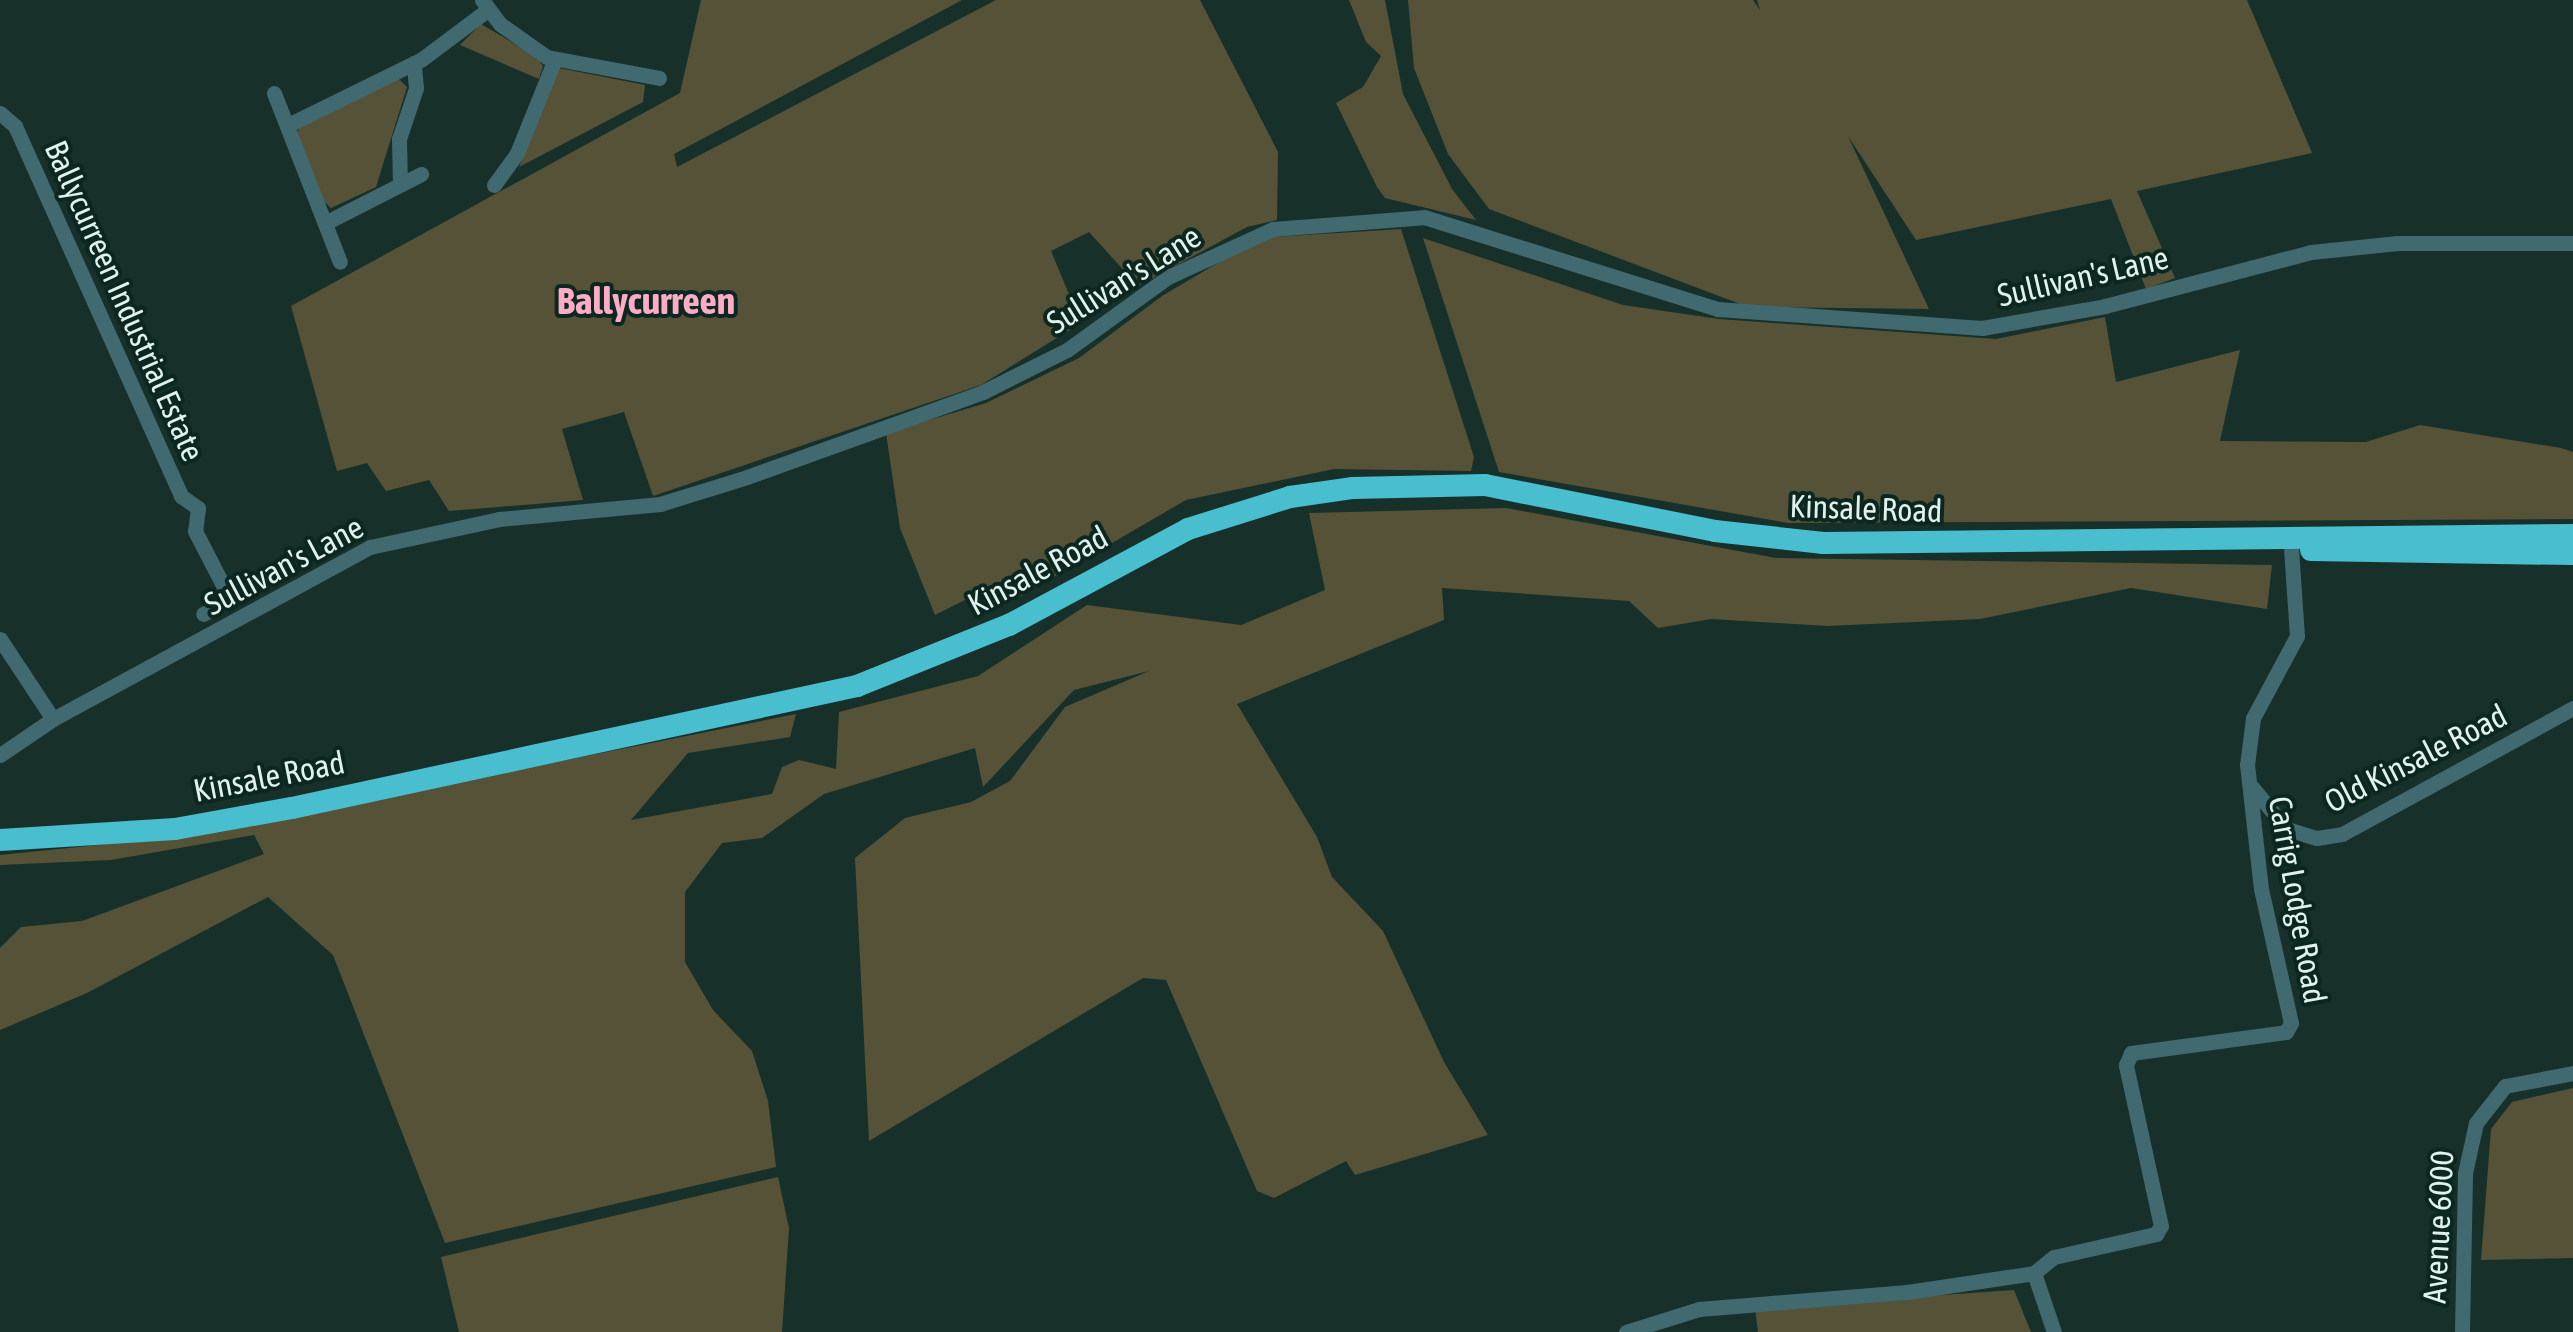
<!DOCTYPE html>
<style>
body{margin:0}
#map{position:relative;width:2573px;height:1332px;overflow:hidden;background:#17312a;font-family:"Asap Condensed",sans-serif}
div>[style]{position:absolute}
.green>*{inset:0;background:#555238}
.minor>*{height:15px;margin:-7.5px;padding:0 7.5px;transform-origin:7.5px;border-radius:7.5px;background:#406970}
.highway>*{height:22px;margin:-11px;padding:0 11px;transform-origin:11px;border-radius:11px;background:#48becf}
span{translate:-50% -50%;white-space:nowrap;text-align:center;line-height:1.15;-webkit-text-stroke:8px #0c2720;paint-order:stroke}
.street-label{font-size:32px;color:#e1f1ec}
.quarter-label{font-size:38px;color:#fdacc6;font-weight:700}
</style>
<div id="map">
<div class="green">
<div style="clip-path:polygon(701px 0,962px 0,674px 154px,677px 167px,996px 0,1200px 0,1278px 152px,1277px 220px,1247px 227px,1138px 286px,1089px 232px,1051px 251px,1081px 323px,981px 385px,653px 496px,624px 412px,562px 429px,583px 500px,449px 511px,429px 480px,386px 491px,367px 463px,337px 471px,291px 306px,680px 93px)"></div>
<div style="clip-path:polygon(1349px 0,1385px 0,1403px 94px,1452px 189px,1476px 220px,1385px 198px,1377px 187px,1336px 103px,1363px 87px,1381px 56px,1366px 42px)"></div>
<div style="clip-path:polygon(1408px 0,1753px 0,1760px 10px,1757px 0,2247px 0,2312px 153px,2137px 191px,2175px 278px,2146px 289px,2111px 199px,1916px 240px,1848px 136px,1929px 309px,1748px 307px,1489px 209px,1448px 154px,1414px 68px)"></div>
<div style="clip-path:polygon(481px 24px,537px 57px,543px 66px,539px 79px,460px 45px)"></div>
<div style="clip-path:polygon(559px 68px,645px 85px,643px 102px,519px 167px)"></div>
<div style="clip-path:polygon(397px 77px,407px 87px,376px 187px,331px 208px,318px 196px,297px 132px,302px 122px)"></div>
<div style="clip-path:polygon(1401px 229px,1474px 457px,1471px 471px,1334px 469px,1186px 500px,1012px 601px,999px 583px,935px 615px,900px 528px,886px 433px,986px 403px,1079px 358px,1162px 296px,1260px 238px)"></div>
<div style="clip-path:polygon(1423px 238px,1623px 305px,1719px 319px,1996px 339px,2105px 317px,2116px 382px,2240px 350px,2220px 441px,2366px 442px,2420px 425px,2561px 448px,2573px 452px,2573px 519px,1788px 523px,1499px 472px)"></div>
<div style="clip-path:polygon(1506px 508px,1776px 558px,2272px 565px,2267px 609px,2131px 588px,1980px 619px,1828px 626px,1711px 619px,1658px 628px,1629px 601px,1442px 588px,1444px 620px,1237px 704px,1317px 837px,1332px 877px,1383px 931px,1444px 1062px,1488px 1135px,1355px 1175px,1346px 1161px,1274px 1198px,1257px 1191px,1166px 980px,1143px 978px,869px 1141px,855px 858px,905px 818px,971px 802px,1010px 781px,1065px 707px,1149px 671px,1074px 690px,983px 787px,975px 748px,824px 794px,762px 838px,722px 843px,685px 892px,685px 962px,713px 1010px,752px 1051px,768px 1101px,776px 1167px,445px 1243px,333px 955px,268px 897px,87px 993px,0 1030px,0 948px,21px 927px,82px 921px,264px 854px,254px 835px,111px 860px,0 865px,0 855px,186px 836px,796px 714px,790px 737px,688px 753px,631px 820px,772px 794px,782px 767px,799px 760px,836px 769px,839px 712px,978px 676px,1087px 605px,1241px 625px,1325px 590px,1309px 513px)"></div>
<div style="clip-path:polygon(2573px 1088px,2573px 1258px,2481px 1260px,2491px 1129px,2512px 1102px)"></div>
<div style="clip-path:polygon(778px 1177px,789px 1228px,782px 1332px,459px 1332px,441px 1257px)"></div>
<div style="clip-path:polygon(2014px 1290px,2031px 1332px,1758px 1332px,1755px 1308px)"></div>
</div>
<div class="minor">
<div style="left:482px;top:0;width:30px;rotate:53deg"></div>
<div style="left:500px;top:24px;width:57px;rotate:35.1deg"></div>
<div style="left:547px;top:57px;width:114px;rotate:10.6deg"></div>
<div style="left:274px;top:93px;width:181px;rotate:68.7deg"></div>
<div style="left:0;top:113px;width:20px;rotate:41deg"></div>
<div style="left:15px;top:126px;width:406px;rotate:65.8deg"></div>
<div style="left:181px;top:496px;width:21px;rotate:35deg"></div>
<div style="left:198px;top:508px;width:23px;rotate:97deg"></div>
<div style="left:195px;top:531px;width:68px;rotate:62.7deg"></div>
<div style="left:226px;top:591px;width:15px;rotate:113deg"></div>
<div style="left:220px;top:605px;width:19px;rotate:152deg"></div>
<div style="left:288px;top:125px;width:149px;rotate:-26.2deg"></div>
<div style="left:422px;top:59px;width:80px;rotate:-36.9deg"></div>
<div style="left:400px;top:184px;width:45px;rotate:-91.3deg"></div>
<div style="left:399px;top:139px;width:54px;rotate:-71.6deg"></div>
<div style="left:416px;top:88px;width:25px;rotate:-95deg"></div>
<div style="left:494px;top:185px;width:39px;rotate:-54deg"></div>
<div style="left:517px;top:153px;width:101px;rotate:-68deg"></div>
<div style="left:325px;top:223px;width:108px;rotate:-27deg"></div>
<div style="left:0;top:639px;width:96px;rotate:56.5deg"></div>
<div style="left:0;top:755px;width:64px;rotate:-34.2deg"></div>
<div style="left:53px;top:719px;width:361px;rotate:-28.5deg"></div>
<div style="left:370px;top:547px;width:132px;rotate:-12.2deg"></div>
<div style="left:499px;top:519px;width:162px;rotate:-5.3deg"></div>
<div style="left:660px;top:504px;width:91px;rotate:-17.2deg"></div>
<div style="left:747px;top:477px;width:251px;rotate:-19.8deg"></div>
<div style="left:983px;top:392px;width:94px;rotate:-26.6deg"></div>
<div style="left:1067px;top:350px;width:125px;rotate:-35.9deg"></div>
<div style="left:1168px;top:277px;width:115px;rotate:-24.6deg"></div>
<div style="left:1273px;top:229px;width:151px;rotate:-4.5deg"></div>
<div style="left:1424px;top:217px;width:308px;rotate:17.4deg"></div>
<div style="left:1718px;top:309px;width:265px;rotate:4.1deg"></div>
<div style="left:1982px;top:328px;width:125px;rotate:-10.1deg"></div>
<div style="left:2105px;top:306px;width:213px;rotate:-14.7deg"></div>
<div style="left:2311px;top:252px;width:87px;rotate:-5.9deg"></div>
<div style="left:2398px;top:243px;width:175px"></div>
<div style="left:2251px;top:786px;width:56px;rotate:50.1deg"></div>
<div style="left:2287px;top:829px;width:31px;rotate:17deg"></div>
<div style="left:2317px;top:838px;width:25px;rotate:-9deg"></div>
<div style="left:2342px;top:834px;width:263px;rotate:-28.6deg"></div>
<div style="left:2034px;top:1273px;width:26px;rotate:-39deg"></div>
<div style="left:2054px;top:1257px;width:105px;rotate:-12.7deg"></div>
<div style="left:2156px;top:1234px;width:9px;rotate:-58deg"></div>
<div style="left:2161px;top:1226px;width:165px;rotate:-102.3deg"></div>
<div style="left:2126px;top:1065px;width:13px;rotate:-67deg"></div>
<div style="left:2131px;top:1053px;width:156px;rotate:-7.7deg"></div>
<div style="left:2286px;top:1032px;width:10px;rotate:-61deg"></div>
<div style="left:2291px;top:1023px;width:137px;rotate:-102.6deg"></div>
<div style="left:2261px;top:889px;width:125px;rotate:-96.4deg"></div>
<div style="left:2247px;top:765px;width:47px;rotate:-82.7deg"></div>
<div style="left:2253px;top:718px;width:93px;rotate:-61.8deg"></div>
<div style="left:2297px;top:636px;width:87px;rotate:-93.9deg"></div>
<div style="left:2034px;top:1273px;width:62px;rotate:71.3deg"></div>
<div style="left:1626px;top:1332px;width:77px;rotate:-17.5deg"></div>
<div style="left:1699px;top:1309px;width:209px;rotate:-4.7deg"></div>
<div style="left:1907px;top:1292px;width:128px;rotate:-8.5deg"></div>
<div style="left:2462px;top:1332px;width:159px;rotate:-88.9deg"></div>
<div style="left:2465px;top:1173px;width:51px;rotate:-77.6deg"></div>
<div style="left:2476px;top:1123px;width:47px;rotate:-51.9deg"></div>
<div style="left:2505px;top:1086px;width:69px;rotate:-10.8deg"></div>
</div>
<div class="highway">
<div style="left:2311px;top:550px;width:262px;rotate:0.9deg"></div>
<div style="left:0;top:840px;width:175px;rotate:-3.6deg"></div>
<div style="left:175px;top:829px;width:119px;rotate:-10.2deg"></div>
<div style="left:292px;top:808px;width:578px;rotate:-12.18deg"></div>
<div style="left:857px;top:686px;width:164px;rotate:-21.9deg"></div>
<div style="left:1009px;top:625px;width:203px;rotate:-28.2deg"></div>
<div style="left:1188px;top:529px;width:107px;rotate:-17.4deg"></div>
<div style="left:1290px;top:497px;width:64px;rotate:-8.1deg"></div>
<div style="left:1353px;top:488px;width:132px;rotate:-1.3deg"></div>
<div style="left:1485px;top:485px;width:235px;rotate:11.3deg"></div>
<div style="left:1715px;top:531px;width:109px;rotate:6.3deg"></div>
<div style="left:1823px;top:543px;width:750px;rotate:-0.61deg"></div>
</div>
<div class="street-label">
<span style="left:2083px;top:277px;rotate:-13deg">Sullivan's Lane</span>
<span style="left:1124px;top:280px;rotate:-32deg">Sullivan's Lane</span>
<span style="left:124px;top:301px;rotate:66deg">Ballycurreen Industrial Estate</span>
<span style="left:1866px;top:509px;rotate:2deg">Kinsale Road</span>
<span style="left:284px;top:566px;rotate:-28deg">Sullivan's Lane</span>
<span style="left:1038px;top:571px;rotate:-28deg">Kinsale Road</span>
<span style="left:2416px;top:759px;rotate:-27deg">Old Kinsale Road</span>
<span style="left:269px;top:777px;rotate:-11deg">Kinsale Road</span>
<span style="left:2297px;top:900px;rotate:80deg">Carrig Lodge Road</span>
<span style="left:2439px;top:1227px;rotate:-87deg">Avenue 6000</span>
</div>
<div class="quarter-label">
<span style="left:646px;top:301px">Ballycurreen</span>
</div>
</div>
